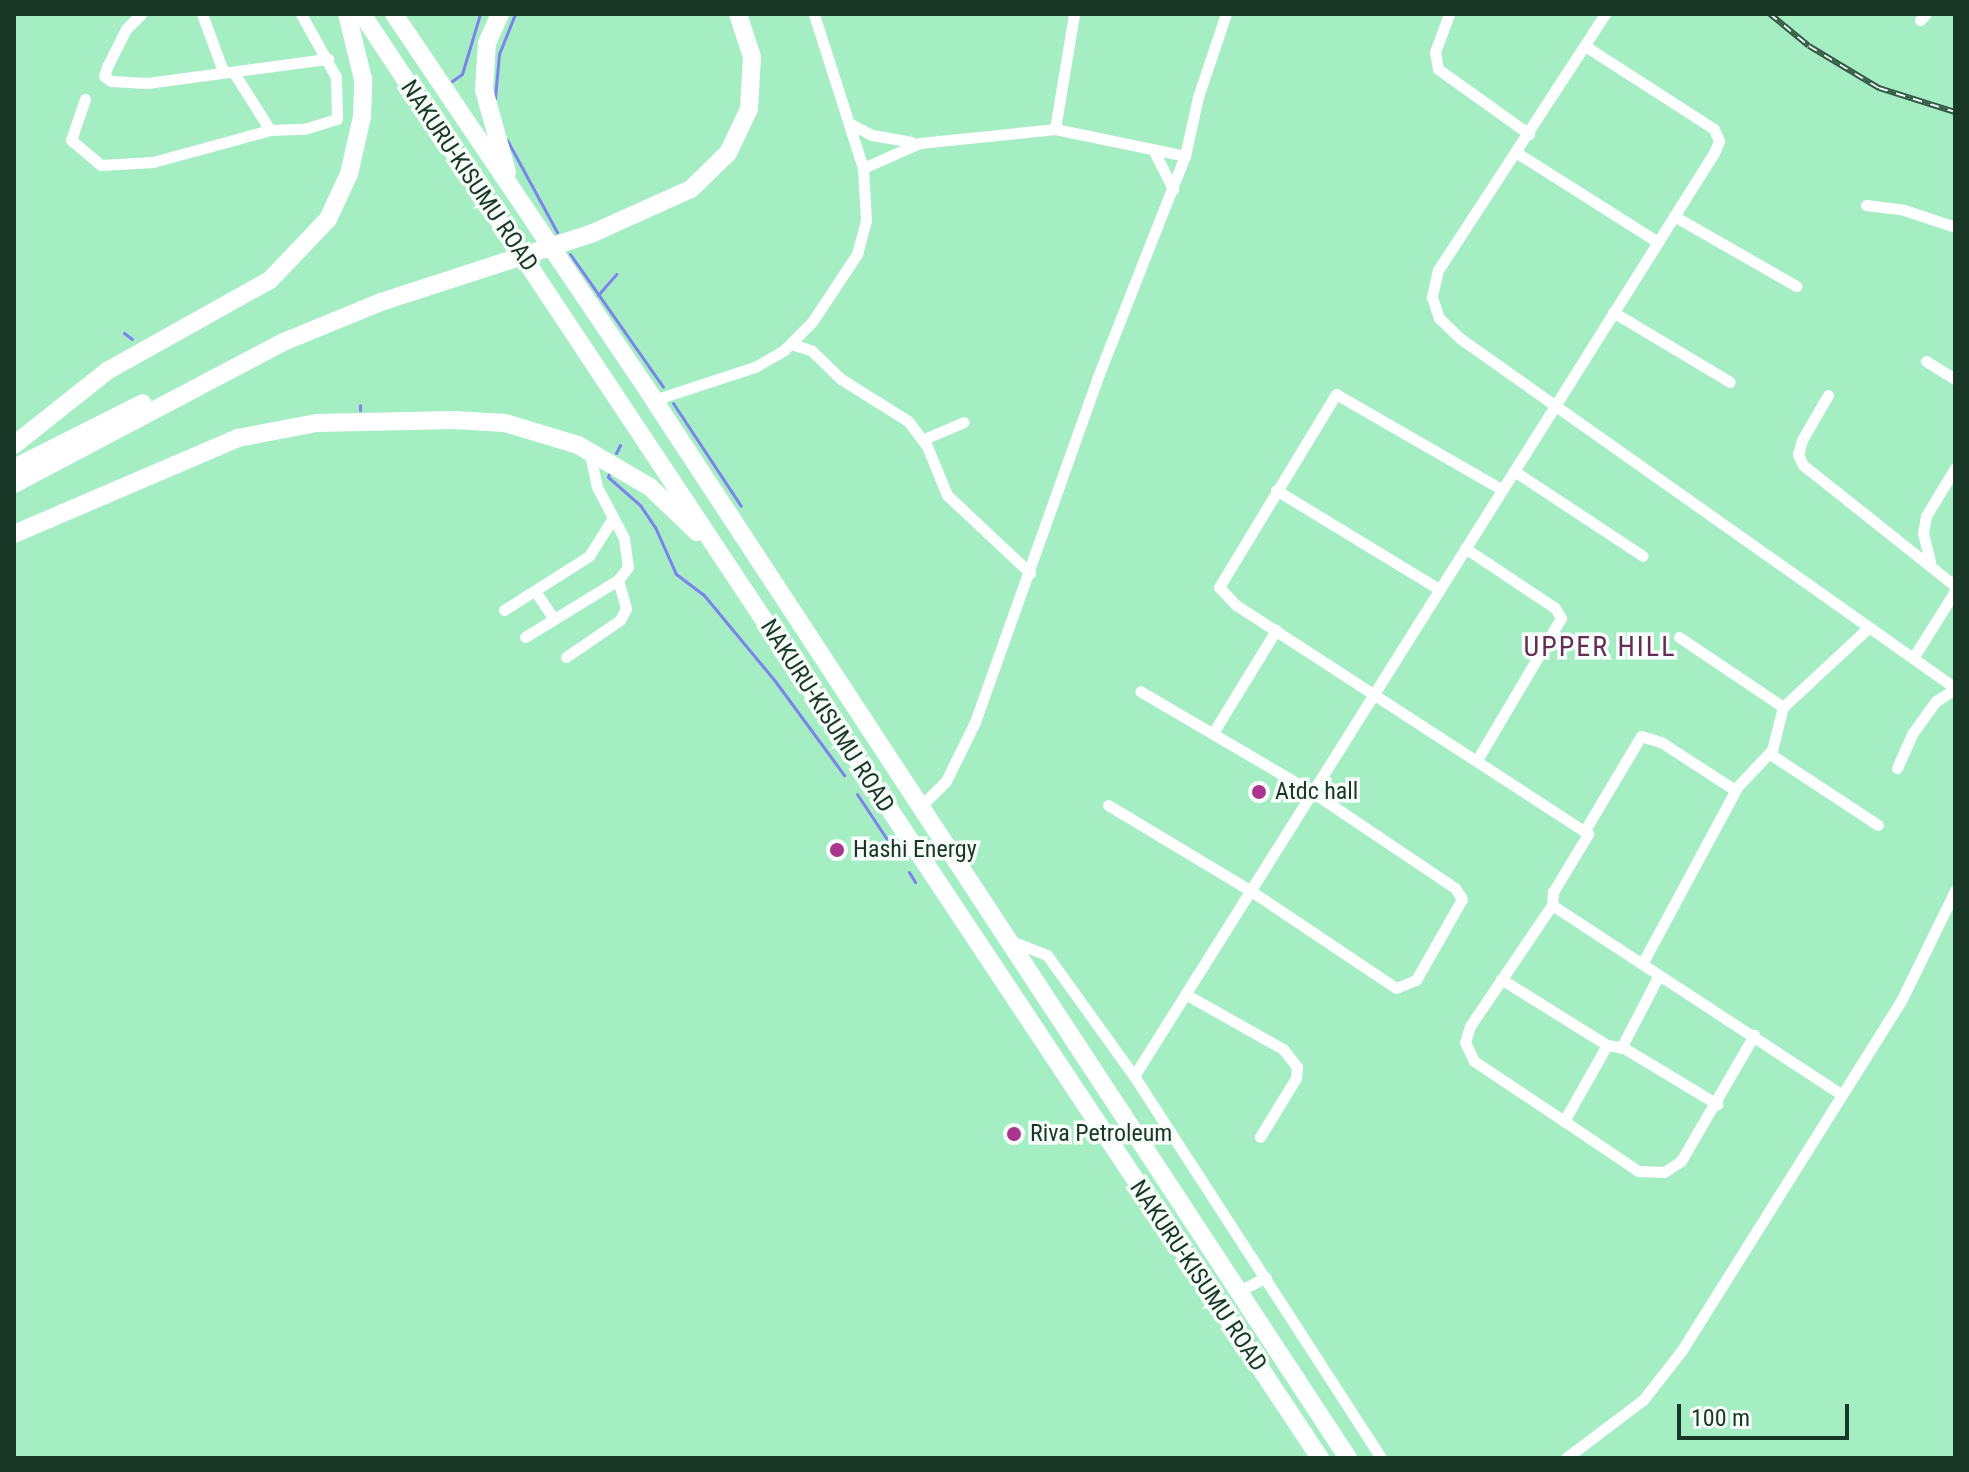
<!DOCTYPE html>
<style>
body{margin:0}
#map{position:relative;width:1969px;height:1472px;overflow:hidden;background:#a5eec4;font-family:"Roboto Condensed",sans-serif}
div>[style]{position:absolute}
.stream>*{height:3px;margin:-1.5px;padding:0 1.5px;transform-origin:1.5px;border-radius:1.5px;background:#7d83ed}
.minor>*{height:11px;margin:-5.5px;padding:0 5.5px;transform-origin:5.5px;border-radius:5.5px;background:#fff}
.trunk>*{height:18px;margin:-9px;padding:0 9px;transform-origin:9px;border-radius:9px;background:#fff}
.rail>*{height:6px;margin-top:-3px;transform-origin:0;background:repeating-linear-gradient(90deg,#f7fef9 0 9px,#325843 0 18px);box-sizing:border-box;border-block:2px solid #325843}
.dots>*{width:22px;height:22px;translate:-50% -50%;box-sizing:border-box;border:4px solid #f7fef9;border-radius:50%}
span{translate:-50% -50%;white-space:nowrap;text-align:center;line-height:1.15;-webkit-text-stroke:7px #f7fef9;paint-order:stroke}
.street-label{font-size:24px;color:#193727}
.poi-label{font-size:24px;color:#193727}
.left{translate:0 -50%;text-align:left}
.quarter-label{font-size:28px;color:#662d57;letter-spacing:2px}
.frame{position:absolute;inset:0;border:16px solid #193727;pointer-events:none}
.scale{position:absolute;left:1677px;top:1404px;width:172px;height:36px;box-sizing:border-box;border:4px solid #193727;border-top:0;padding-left:10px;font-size:24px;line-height:28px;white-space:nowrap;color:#193727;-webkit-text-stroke:6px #f7fef9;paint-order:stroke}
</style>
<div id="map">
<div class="stream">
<div style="left:452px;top:81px;width:12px;rotate:-35deg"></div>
<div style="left:462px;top:74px;width:63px;rotate:-73.3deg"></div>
<div style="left:495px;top:98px;width:44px;rotate:-84.8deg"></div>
<div style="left:499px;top:54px;width:43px;rotate:-68.2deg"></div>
<div style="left:507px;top:140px;width:105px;rotate:61.5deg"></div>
<div style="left:570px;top:254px;width:162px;rotate:55deg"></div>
<div style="left:598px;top:295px;width:28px;rotate:-49deg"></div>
<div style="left:124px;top:333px;width:10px;rotate:37deg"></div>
<div style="left:673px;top:403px;width:123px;rotate:56.6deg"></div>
<div style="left:360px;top:405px;width:5px;rotate:90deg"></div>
<div style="left:616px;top:453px;width:9px;rotate:-63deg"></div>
<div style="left:610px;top:470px;width:7px;rotate:106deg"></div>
<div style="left:608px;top:477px;width:43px;rotate:41.2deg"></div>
<div style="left:640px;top:505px;width:27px;rotate:56deg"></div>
<div style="left:655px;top:527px;width:51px;rotate:65.9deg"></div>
<div style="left:676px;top:574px;width:34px;rotate:37deg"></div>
<div style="left:703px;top:594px;width:113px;rotate:50.4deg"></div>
<div style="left:775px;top:681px;width:117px;rotate:53.7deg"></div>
<div style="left:857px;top:794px;width:74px;rotate:56.5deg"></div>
<div style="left:909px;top:872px;width:12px;rotate:59deg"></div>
</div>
<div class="minor">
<div style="left:141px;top:14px;width:21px;rotate:135deg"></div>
<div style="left:126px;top:29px;width:42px;rotate:116.6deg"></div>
<div style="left:107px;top:67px;width:9px;rotate:108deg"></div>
<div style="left:104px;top:76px;width:9px;rotate:36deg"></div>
<div style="left:111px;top:81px;width:36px;rotate:3deg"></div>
<div style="left:147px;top:83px;width:183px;rotate:-7.6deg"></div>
<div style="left:202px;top:14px;width:61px;rotate:69.8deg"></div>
<div style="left:1449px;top:14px;width:40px;rotate:110.2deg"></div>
<div style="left:1435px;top:52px;width:17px;rotate:80deg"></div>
<div style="left:1438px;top:69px;width:112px;rotate:35.5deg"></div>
<div style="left:1605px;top:14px;width:306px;rotate:123.1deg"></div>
<div style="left:1438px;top:270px;width:28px;rotate:103deg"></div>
<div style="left:1432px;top:297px;width:22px;rotate:72deg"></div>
<div style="left:1439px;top:318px;width:30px;rotate:44deg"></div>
<div style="left:1461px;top:339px;width:605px;rotate:35.24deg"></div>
<div style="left:1920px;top:20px;width:8px;rotate:-45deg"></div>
<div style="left:234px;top:73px;width:67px;rotate:57.7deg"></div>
<div style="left:270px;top:130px;width:34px;rotate:-2deg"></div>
<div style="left:304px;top:129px;width:34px;rotate:-17deg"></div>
<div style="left:337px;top:119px;width:42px;rotate:-91.4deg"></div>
<div style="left:336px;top:77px;width:72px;rotate:-119.1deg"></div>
<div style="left:85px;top:99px;width:43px;rotate:108.9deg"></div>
<div style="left:71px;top:140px;width:39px;rotate:40deg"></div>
<div style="left:101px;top:165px;width:52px;rotate:-3.3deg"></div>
<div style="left:153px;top:162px;width:121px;rotate:-15.3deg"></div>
<div style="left:849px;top:123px;width:26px;rotate:28deg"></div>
<div style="left:872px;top:135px;width:40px;rotate:10deg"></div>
<div style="left:1055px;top:129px;width:117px;rotate:-80.6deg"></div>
<div style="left:1153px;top:149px;width:45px;rotate:63.4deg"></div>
<div style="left:1517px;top:153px;width:167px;rotate:32.3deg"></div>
<div style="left:863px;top:168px;width:62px;rotate:-23.7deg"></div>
<div style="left:920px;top:143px;width:136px;rotate:-5.9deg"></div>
<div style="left:1055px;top:129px;width:133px;rotate:11.7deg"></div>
<div style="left:1866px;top:205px;width:38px;rotate:7deg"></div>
<div style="left:1904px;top:210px;width:54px;rotate:18.4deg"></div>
<div style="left:1674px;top:216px;width:141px;rotate:29.8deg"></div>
<div style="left:1613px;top:312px;width:136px;rotate:30.9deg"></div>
<div style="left:791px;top:344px;width:21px;rotate:17deg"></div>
<div style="left:811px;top:350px;width:42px;rotate:44deg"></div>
<div style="left:841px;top:379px;width:79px;rotate:32.1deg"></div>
<div style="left:908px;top:421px;width:31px;rotate:53deg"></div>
<div style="left:927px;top:446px;width:53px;rotate:67.8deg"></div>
<div style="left:947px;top:495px;width:114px;rotate:43.2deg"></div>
<div style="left:1926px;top:361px;width:34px;rotate:32deg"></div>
<div style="left:1828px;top:395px;width:52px;rotate:120deg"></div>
<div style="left:1802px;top:440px;width:15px;rotate:106deg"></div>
<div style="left:1798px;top:454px;width:12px;rotate:66deg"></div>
<div style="left:1803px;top:465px;width:194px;rotate:38.5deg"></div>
<div style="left:654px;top:400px;width:106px;rotate:-18.1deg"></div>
<div style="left:755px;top:367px;width:34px;rotate:-30deg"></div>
<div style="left:784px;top:350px;width:40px;rotate:-45deg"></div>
<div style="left:812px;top:322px;width:82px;rotate:-56.5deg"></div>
<div style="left:857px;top:254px;width:35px;rotate:-75deg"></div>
<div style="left:866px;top:220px;width:52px;rotate:-93.3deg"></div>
<div style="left:863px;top:168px;width:162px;rotate:-107.7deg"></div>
<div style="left:924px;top:439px;width:43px;rotate:-23deg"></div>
<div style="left:1514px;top:471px;width:154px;rotate:33.4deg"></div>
<div style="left:1501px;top:489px;width:190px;rotate:-150.1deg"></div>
<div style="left:1336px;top:394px;width:226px;rotate:121.2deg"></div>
<div style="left:1219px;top:587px;width:25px;rotate:47deg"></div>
<div style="left:1236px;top:605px;width:420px;rotate:33deg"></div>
<div style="left:1588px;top:834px;width:68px;rotate:121.1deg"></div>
<div style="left:1553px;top:892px;width:13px;rotate:94deg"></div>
<div style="left:1552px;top:905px;width:146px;rotate:124.1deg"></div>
<div style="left:1470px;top:1026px;width:17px;rotate:107deg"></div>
<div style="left:1465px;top:1042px;width:21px;rotate:65deg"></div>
<div style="left:1474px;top:1061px;width:108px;rotate:33.7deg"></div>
<div style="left:1564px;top:1121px;width:87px;rotate:-60.5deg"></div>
<div style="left:1276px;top:490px;width:191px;rotate:31.3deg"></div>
<div style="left:1465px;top:548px;width:108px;rotate:33.7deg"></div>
<div style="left:1555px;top:608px;width:12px;rotate:59deg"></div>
<div style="left:1561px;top:618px;width:165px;rotate:120.6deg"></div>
<div style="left:1930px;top:561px;width:29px;rotate:-104deg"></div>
<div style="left:1923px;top:533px;width:17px;rotate:-80deg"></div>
<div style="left:1926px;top:516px;width:56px;rotate:-58.9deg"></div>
<div style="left:535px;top:591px;width:30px;rotate:56deg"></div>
<div style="left:504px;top:610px;width:101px;rotate:-32.4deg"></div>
<div style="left:589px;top:556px;width:45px;rotate:-57.7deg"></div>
<div style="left:525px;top:637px;width:109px;rotate:-31.5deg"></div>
<div style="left:618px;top:580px;width:16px;rotate:-52deg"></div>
<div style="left:628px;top:567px;width:29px;rotate:-98deg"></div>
<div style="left:624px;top:538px;width:58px;rotate:-117.9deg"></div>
<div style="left:597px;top:487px;width:38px;rotate:-102deg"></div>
<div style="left:1679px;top:637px;width:125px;rotate:33.9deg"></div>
<div style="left:566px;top:657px;width:65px;rotate:-34.4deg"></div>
<div style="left:620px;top:620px;width:13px;rotate:-63deg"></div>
<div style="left:626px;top:608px;width:29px;rotate:-106deg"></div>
<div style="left:1913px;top:658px;width:79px;rotate:-57.9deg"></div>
<div style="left:1213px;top:733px;width:121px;rotate:-58.5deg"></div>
<div style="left:1770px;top:754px;width:129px;rotate:33.3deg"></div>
<div style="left:1897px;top:768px;width:37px;rotate:-66deg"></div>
<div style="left:1912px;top:734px;width:41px;rotate:-54deg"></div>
<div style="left:1936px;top:701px;width:22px;rotate:-32deg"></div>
<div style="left:1108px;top:805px;width:167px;rotate:31deg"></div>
<div style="left:1251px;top:891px;width:174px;rotate:33.8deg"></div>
<div style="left:1396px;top:988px;width:22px;rotate:-22deg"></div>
<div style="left:1416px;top:980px;width:93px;rotate:-60.4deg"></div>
<div style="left:1462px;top:899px;width:13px;rotate:-122deg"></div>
<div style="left:1455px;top:888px;width:172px;rotate:-146.1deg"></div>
<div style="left:1312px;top:792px;width:199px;rotate:-149.6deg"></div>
<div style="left:921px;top:806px;width:35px;rotate:-45deg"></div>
<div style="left:946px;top:781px;width:66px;rotate:-63.8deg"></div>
<div style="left:975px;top:722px;width:364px;rotate:-70.4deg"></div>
<div style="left:1097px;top:379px;width:240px;rotate:-68.5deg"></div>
<div style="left:1185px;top:156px;width:60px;rotate:-77.6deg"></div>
<div style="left:1198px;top:97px;width:88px;rotate:-71.4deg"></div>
<div style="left:1585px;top:830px;width:109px;rotate:-59.2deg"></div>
<div style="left:1641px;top:736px;width:21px;rotate:17deg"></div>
<div style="left:1661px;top:742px;width:88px;rotate:33deg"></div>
<div style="left:1552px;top:905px;width:343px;rotate:33.2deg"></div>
<div style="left:1009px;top:940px;width:41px;rotate:21.5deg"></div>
<div style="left:1047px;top:955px;width:149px;rotate:54.3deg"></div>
<div style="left:1134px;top:1076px;width:455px;rotate:57.1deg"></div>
<div style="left:1642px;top:964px;width:202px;rotate:-61.7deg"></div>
<div style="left:1738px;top:786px;width:50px;rotate:-46.6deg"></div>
<div style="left:1772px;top:750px;width:44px;rotate:-75.7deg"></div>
<div style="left:1783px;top:707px;width:117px;rotate:-42.9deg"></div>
<div style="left:1501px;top:979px;width:125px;rotate:31.9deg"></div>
<div style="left:1607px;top:1045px;width:17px;rotate:10deg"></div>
<div style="left:1624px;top:1048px;width:109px;rotate:31.1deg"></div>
<div style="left:1187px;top:995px;width:110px;rotate:29.4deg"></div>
<div style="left:1283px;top:1049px;width:23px;rotate:52deg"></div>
<div style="left:1297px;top:1067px;width:11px;rotate:95deg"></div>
<div style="left:1296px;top:1078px;width:69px;rotate:121.4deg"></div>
<div style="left:1621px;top:1048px;width:82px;rotate:-62.5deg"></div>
<div style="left:1134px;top:1076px;width:1090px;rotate:-57.86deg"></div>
<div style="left:1714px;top:153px;width:13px;rotate:-67deg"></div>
<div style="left:1719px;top:141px;width:13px;rotate:-113deg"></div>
<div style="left:1714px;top:129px;width:153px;rotate:-147.2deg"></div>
<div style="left:1564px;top:1121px;width:89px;rotate:34deg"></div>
<div style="left:1638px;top:1171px;width:26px;rotate:2deg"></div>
<div style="left:1664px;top:1172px;width:20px;rotate:-33deg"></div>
<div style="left:1681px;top:1161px;width:146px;rotate:-59.9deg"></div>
<div style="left:1239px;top:1291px;width:30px;rotate:-27deg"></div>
<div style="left:1566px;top:1458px;width:96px;rotate:-37deg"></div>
<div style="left:1643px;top:1400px;width:63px;rotate:-52deg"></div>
<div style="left:1682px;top:1350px;width:412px;rotate:-57.9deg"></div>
<div style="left:1901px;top:1001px;width:123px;rotate:-63.9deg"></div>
</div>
<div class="trunk">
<div style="left:362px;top:14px;width:1733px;rotate:56.44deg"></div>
<div style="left:394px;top:14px;width:465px;rotate:56deg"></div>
<div style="left:654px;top:400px;width:1265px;rotate:56.74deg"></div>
<div style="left:500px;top:14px;width:32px;rotate:114deg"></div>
<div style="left:487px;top:43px;width:47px;rotate:93.7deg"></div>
<div style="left:484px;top:90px;width:85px;rotate:74.3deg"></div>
<div style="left:14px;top:445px;width:119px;rotate:-38.5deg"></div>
<div style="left:107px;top:371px;width:187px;rotate:-29.2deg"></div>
<div style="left:270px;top:280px;width:84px;rotate:-46.4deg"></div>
<div style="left:328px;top:219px;width:50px;rotate:-65deg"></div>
<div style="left:349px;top:174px;width:58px;rotate:-77.2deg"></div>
<div style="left:362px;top:117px;width:38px;rotate:-88deg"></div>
<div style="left:363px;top:79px;width:67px;rotate:-103.8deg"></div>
<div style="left:14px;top:468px;width:144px;rotate:-26.7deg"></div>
<div style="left:14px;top:484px;width:302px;rotate:-27.8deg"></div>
<div style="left:281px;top:343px;width:108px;rotate:-22.3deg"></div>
<div style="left:381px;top:302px;width:223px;rotate:-18deg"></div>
<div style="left:593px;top:233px;width:107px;rotate:-24.2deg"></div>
<div style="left:691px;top:189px;width:52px;rotate:-44.2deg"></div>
<div style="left:728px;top:153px;width:49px;rotate:-64.5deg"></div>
<div style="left:749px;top:109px;width:52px;rotate:-86.7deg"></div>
<div style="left:752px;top:57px;width:45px;rotate:-108deg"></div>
<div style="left:14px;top:534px;width:244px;rotate:-23.2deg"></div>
<div style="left:238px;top:438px;width:80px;rotate:-10.8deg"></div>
<div style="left:317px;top:423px;width:137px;rotate:-1.3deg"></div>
<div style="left:454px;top:420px;width:51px;rotate:3.4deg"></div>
<div style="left:505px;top:423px;width:76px;rotate:16.8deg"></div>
<div style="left:578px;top:445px;width:83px;rotate:30.3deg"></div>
<div style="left:650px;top:487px;width:65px;rotate:43.8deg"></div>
</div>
<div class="rail">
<div style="left:1770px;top:14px;width:50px;rotate:39.4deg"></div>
<div style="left:1809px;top:46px;width:82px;rotate:31deg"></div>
<div style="left:1879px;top:88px;width:80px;rotate:17.5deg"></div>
</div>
<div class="dots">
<div style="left:1259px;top:792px;background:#a9358e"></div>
<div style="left:837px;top:850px;background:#a9358e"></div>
<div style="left:1014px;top:1134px;background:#a9358e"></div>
</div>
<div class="street-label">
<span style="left:469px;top:176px;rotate:56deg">NAKURU-KISUMU ROAD</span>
<span style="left:827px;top:716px;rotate:57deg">NAKURU-KISUMU ROAD</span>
<span style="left:1198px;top:1276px;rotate:56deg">NAKURU-KISUMU ROAD</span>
</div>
<div class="poi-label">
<span class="left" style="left:1275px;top:792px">Atdc hall</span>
<span class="left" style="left:853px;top:850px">Hashi Energy</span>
<span class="left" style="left:1030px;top:1134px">Riva Petroleum</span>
</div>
<div class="quarter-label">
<span style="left:1600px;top:647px">UPPER HILL</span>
</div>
<div class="frame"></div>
<div class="scale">100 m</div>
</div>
